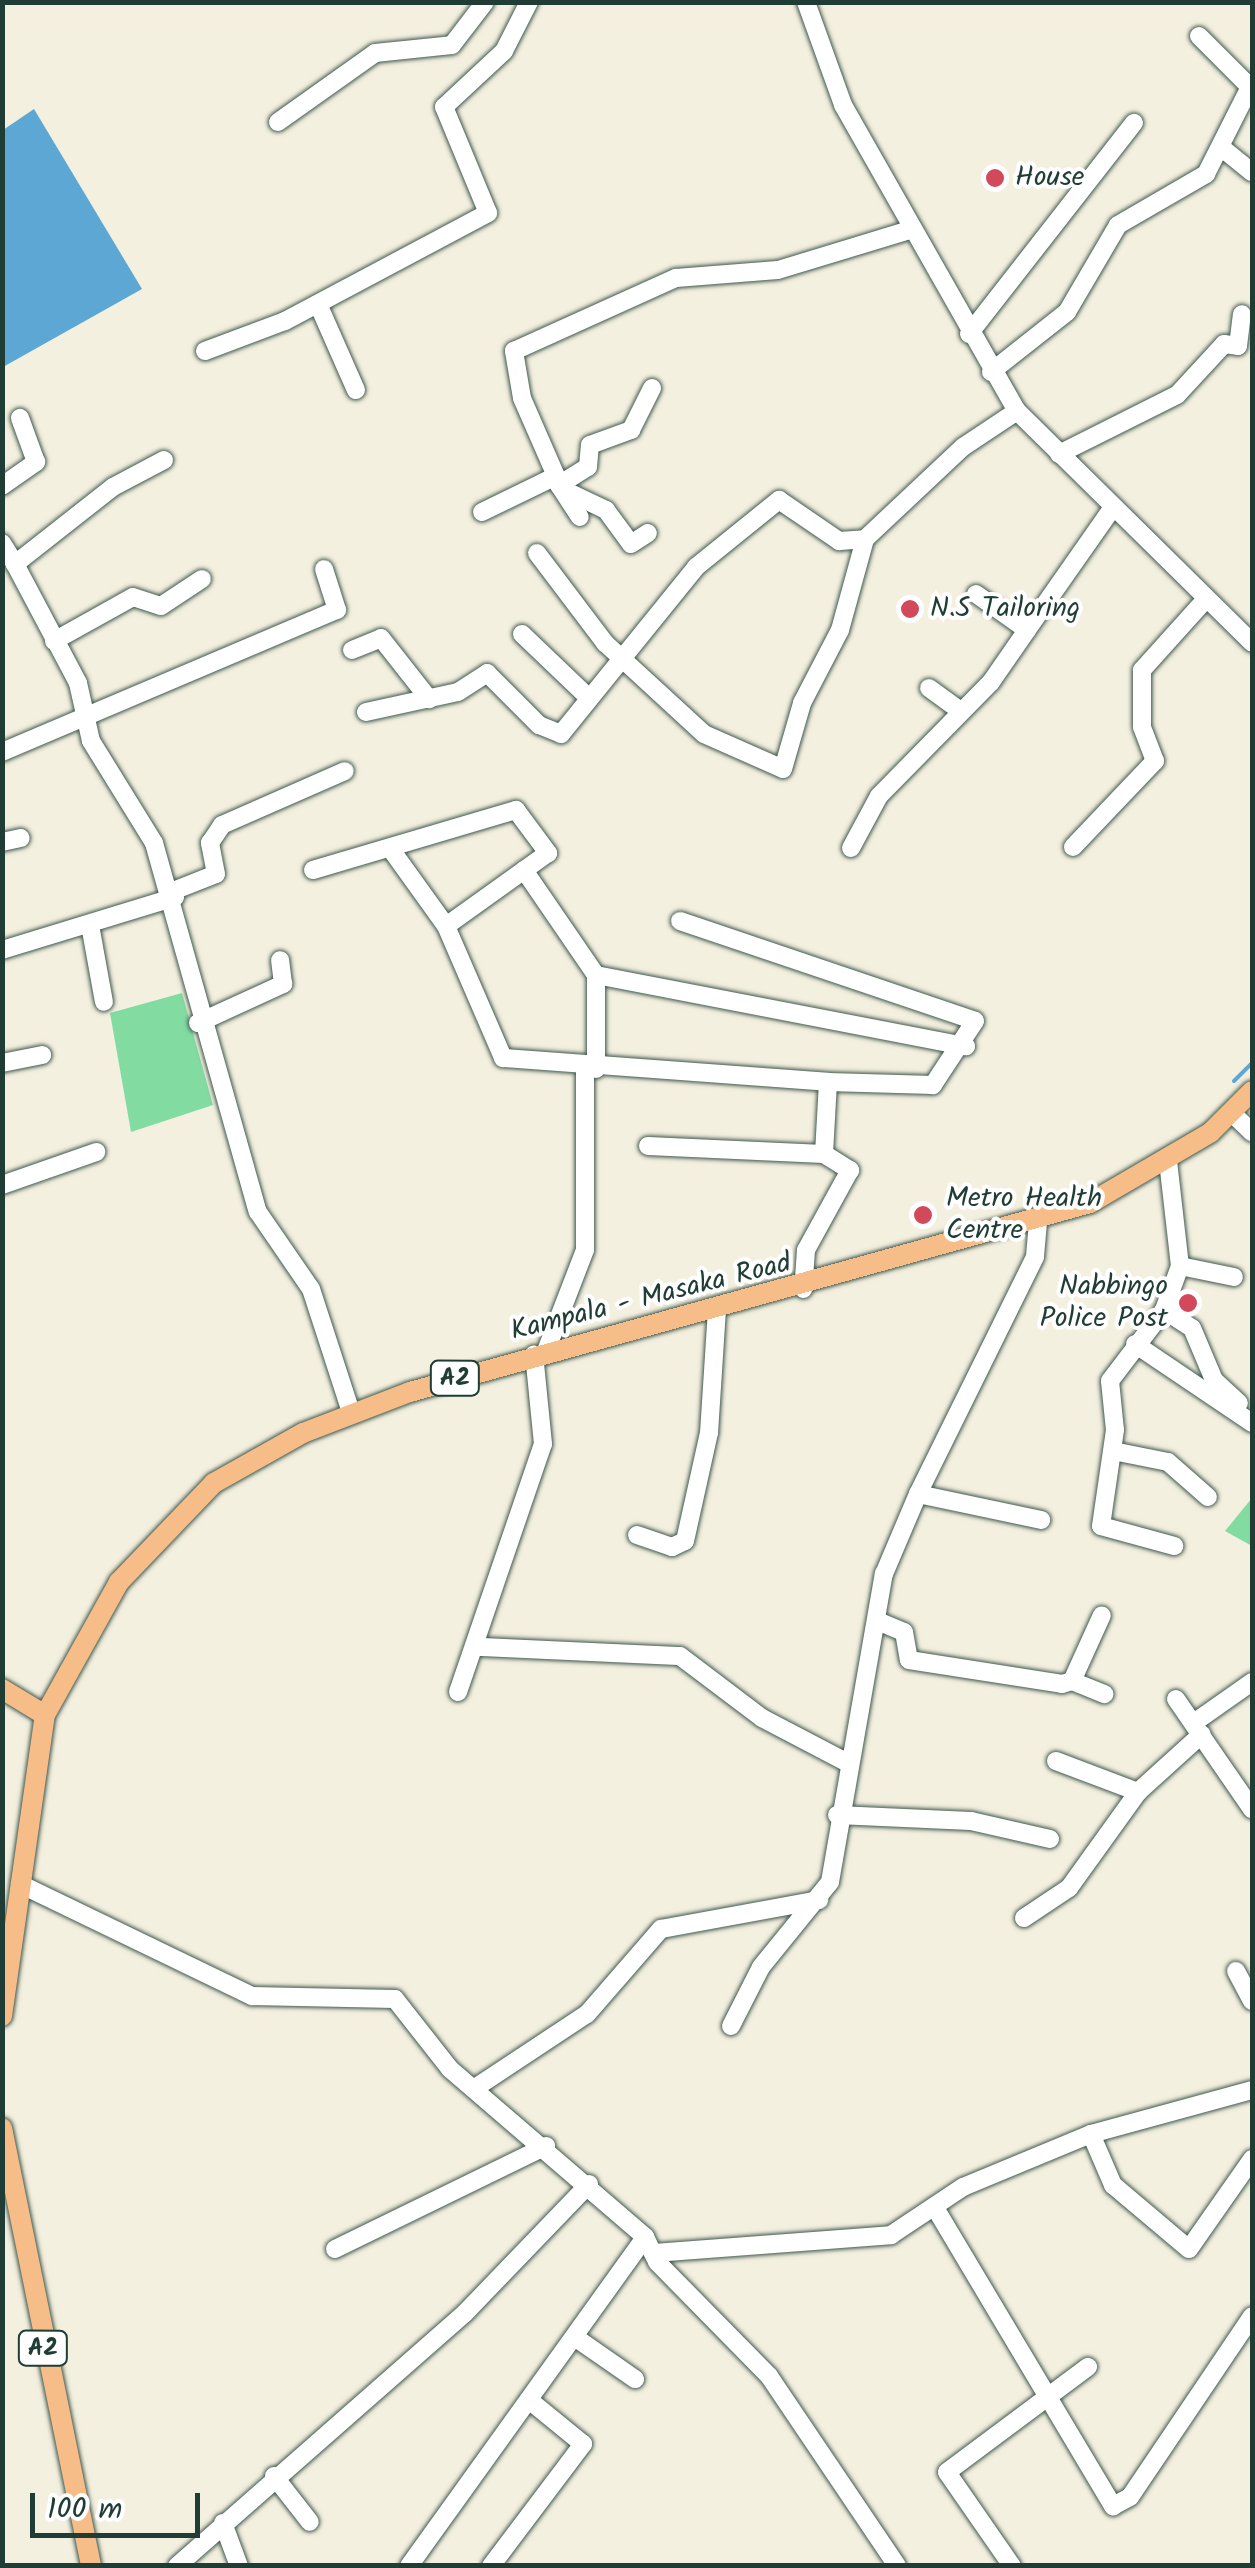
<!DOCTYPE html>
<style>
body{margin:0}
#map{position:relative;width:1255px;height:2568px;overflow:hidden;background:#f4f0df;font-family:Kalam,sans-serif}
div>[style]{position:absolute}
.green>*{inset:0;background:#82dca2}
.water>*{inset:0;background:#5ca7d4}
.stream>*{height:4px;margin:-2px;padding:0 2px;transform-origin:2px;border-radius:2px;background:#5ca7d4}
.roads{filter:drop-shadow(0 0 2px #3f584e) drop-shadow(0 0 2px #3f584e)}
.minor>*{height:18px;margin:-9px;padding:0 9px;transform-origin:9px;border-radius:9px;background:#fff}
.major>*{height:20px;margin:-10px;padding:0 10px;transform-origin:10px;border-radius:10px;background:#f7bd88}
.dots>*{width:28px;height:28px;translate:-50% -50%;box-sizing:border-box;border:5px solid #fff;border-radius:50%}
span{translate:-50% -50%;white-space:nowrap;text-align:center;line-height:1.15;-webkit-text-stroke:8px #fff;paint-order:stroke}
.shield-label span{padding:2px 8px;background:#fff;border:2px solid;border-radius:8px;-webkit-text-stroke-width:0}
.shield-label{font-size:25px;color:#1f3d34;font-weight:700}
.poi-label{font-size:28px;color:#1f3d34}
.left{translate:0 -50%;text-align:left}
.right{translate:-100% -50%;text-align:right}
.street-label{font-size:28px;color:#1f3d34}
.frame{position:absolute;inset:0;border:5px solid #1f3d34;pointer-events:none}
.scale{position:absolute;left:30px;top:2493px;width:170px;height:45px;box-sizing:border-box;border:5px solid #1f3d34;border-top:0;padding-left:12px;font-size:30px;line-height:35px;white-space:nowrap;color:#1f3d34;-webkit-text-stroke:8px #fff;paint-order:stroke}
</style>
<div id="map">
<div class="green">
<div style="clip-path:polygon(182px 993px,213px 1105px,131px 1132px,110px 1013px)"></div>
<div style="clip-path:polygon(1252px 1498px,1252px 1546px,1225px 1531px)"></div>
</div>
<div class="water">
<div style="clip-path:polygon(34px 109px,142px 289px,3px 367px,3px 130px)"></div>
</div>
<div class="stream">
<div style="left:1234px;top:1081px;width:25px;rotate:-45deg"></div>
</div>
<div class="roads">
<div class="minor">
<div style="left:806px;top:2px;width:109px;rotate:70.2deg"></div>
<div style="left:843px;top:105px;width:352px;rotate:60.4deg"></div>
<div style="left:1017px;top:411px;width:330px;rotate:44.6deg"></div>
<div style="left:1199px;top:36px;width:75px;rotate:45deg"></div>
<div style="left:278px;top:122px;width:119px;rotate:-35.4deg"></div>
<div style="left:375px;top:53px;width:77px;rotate:-5.9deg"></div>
<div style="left:452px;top:45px;width:54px;rotate:-52.5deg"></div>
<div style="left:1222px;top:148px;width:38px;rotate:39deg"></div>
<div style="left:318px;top:304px;width:94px;rotate:66.2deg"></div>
<div style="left:969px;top:334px;width:268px;rotate:-52deg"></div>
<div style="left:205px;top:351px;width:85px;rotate:-20.6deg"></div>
<div style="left:285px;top:321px;width:230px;rotate:-28deg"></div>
<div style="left:488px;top:213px;width:115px;rotate:-112.5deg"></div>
<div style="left:444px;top:107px;width:82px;rotate:-43deg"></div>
<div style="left:504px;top:51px;width:55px;rotate:-63deg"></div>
<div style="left:991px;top:372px;width:97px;rotate:-38.3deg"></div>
<div style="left:1067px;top:312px;width:101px;rotate:-59.6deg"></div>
<div style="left:1118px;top:225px;width:102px;rotate:-30.1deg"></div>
<div style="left:1206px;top:174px;width:102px;rotate:-63.2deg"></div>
<div style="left:1059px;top:454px;width:132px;rotate:-26.6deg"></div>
<div style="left:1177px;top:395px;width:69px;rotate:-47.3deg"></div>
<div style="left:1224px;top:344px;width:14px;rotate:8deg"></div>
<div style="left:1238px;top:346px;width:32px;rotate:-83deg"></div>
<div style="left:164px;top:460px;width:58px;rotate:152.1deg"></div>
<div style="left:113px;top:487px;width:125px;rotate:141.8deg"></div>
<div style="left:15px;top:564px;width:135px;rotate:62.1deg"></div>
<div style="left:78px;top:683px;width:59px;rotate:77.4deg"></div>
<div style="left:91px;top:741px;width:120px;rotate:58.3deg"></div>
<div style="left:154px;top:843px;width:383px;rotate:74.3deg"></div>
<div style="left:258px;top:1212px;width:93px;rotate:55.5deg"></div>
<div style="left:311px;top:1289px;width:129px;rotate:72deg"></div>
<div style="left:556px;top:478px;width:8px;rotate:67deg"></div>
<div style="left:559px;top:485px;width:34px;rotate:-32deg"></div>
<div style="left:588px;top:467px;width:22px;rotate:-85deg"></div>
<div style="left:590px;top:445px;width:44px;rotate:-20.1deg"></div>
<div style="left:631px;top:430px;width:47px;rotate:-63.4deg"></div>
<div style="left:559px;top:485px;width:38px;rotate:57deg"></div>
<div style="left:2px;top:486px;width:42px;rotate:-35.2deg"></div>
<div style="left:36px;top:462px;width:47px;rotate:-110deg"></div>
<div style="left:562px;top:489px;width:49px;rotate:25.5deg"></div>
<div style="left:606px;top:510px;width:42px;rotate:53.7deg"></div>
<div style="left:631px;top:544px;width:20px;rotate:-33deg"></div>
<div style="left:482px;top:512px;width:82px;rotate:-25.9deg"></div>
<div style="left:556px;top:476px;width:85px;rotate:-113.6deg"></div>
<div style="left:522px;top:398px;width:48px;rotate:-99.7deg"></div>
<div style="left:514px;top:351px;width:178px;rotate:-24.3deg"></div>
<div style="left:676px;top:278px;width:102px;rotate:-4.5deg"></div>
<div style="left:778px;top:270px;width:138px;rotate:-16.9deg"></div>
<div style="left:2px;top:543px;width:25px;rotate:58deg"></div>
<div style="left:537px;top:553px;width:113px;rotate:52.9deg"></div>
<div style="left:605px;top:643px;width:134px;rotate:42.6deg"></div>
<div style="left:704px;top:734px;width:86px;rotate:23.9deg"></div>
<div style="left:783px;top:769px;width:69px;rotate:-73.9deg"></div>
<div style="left:802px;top:703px;width:82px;rotate:-62.5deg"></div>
<div style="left:840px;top:630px;width:94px;rotate:-74.6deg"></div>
<div style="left:865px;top:539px;width:134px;rotate:-43.2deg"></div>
<div style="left:963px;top:447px;width:65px;rotate:-33.7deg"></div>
<div style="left:976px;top:594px;width:62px;rotate:35.2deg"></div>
<div style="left:1027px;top:630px;width:150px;rotate:-55deg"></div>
<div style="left:522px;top:634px;width:93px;rotate:43.7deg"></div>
<div style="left:54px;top:641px;width:90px;rotate:-29.1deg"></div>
<div style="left:133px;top:597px;width:29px;rotate:18deg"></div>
<div style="left:161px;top:606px;width:49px;rotate:-33.4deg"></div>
<div style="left:352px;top:650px;width:31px;rotate:-22deg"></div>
<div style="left:381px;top:638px;width:78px;rotate:51.8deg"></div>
<div style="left:929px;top:688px;width:39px;rotate:36deg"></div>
<div style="left:366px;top:712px;width:94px;rotate:-12.3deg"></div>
<div style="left:458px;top:692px;width:35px;rotate:-33deg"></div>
<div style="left:487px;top:673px;width:74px;rotate:45deg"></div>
<div style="left:539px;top:725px;width:24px;rotate:22deg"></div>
<div style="left:561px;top:734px;width:215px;rotate:-51deg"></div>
<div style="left:696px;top:567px;width:107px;rotate:-38.9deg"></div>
<div style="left:779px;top:500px;width:73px;rotate:34.3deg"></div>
<div style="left:839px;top:541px;width:26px;rotate:-4deg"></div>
<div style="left:2px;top:752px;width:364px;rotate:-23deg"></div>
<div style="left:337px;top:610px;width:43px;rotate:-107.6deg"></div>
<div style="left:2px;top:842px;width:19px;rotate:-12deg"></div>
<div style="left:1073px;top:847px;width:119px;rotate:-46.4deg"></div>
<div style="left:1155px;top:761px;width:36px;rotate:-111deg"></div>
<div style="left:1142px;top:727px;width:57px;rotate:-90deg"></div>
<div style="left:1142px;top:670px;width:96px;rotate:-48deg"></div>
<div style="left:390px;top:848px;width:96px;rotate:54.3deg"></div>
<div style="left:446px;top:926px;width:144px;rotate:66.6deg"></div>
<div style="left:503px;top:1058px;width:326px;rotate:4.2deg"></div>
<div style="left:828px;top:1082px;width:72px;rotate:93.2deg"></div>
<div style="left:851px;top:848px;width:59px;rotate:-61.7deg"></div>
<div style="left:879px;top:796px;width:160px;rotate:-45.5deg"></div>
<div style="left:991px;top:682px;width:63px;rotate:-55.3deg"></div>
<div style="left:313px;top:870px;width:212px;rotate:-16.5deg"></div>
<div style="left:516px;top:810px;width:54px;rotate:53.3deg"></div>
<div style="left:548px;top:853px;width:125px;rotate:144.4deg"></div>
<div style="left:524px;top:870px;width:127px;rotate:55.6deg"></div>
<div style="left:173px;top:891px;width:46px;rotate:-21.6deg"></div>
<div style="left:216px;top:874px;width:32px;rotate:-101deg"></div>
<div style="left:210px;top:843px;width:22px;rotate:-56deg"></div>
<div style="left:222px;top:825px;width:134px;rotate:-23.7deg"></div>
<div style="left:680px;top:921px;width:311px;rotate:18.7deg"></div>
<div style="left:975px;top:1021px;width:77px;rotate:123.3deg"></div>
<div style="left:933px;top:1085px;width:105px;rotate:-178.4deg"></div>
<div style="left:90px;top:925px;width:78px;rotate:79.7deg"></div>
<div style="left:2px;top:950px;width:181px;rotate:-17deg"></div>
<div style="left:198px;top:1023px;width:94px;rotate:-24.6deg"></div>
<div style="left:283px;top:984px;width:24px;rotate:-97deg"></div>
<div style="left:2px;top:1063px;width:41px;rotate:-11.3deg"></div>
<div style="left:596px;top:1069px;width:94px;rotate:-90deg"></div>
<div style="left:596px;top:975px;width:377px;rotate:10.9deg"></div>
<div style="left:1232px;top:1113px;width:28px;rotate:44deg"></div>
<div style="left:648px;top:1146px;width:176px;rotate:2.6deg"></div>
<div style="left:824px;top:1154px;width:31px;rotate:32deg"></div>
<div style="left:850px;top:1170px;width:91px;rotate:118.8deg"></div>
<div style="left:806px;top:1250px;width:39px;rotate:94deg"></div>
<div style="left:1168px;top:1161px;width:106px;rotate:83.5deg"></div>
<div style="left:1180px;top:1266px;width:47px;rotate:110deg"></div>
<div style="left:1164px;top:1310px;width:89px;rotate:127.3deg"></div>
<div style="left:1110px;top:1381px;width:49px;rotate:84.2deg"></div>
<div style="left:1115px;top:1430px;width:97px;rotate:98.3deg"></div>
<div style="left:1101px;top:1526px;width:76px;rotate:15.3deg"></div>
<div style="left:2px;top:1185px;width:100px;rotate:-19.3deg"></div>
<div style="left:1038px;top:1222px;width:35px;rotate:95deg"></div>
<div style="left:1035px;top:1257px;width:264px;rotate:116.3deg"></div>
<div style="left:918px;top:1494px;width:126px;rotate:11.9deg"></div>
<div style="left:1180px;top:1266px;width:55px;rotate:11.5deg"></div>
<div style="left:1164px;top:1310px;width:33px;rotate:33deg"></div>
<div style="left:1192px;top:1328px;width:56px;rotate:67.1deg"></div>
<div style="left:1214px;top:1380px;width:34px;rotate:43deg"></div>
<div style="left:1135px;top:1344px;width:141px;rotate:34deg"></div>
<div style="left:546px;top:1351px;width:108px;rotate:-68.9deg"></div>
<div style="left:585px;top:1250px;width:182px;rotate:-90deg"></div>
<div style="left:1113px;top:1451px;width:56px;rotate:11.3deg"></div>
<div style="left:1168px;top:1462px;width:53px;rotate:41.2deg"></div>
<div style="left:637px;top:1535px;width:37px;rotate:19deg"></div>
<div style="left:672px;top:1547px;width:14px;rotate:-25deg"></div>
<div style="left:685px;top:1541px;width:111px;rotate:-77.5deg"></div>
<div style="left:709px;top:1433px;width:123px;rotate:-86.3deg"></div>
<div style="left:880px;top:1622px;width:26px;rotate:23deg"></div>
<div style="left:904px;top:1632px;width:28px;rotate:80deg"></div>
<div style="left:909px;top:1660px;width:155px;rotate:8.9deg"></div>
<div style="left:1062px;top:1684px;width:10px;rotate:-17deg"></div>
<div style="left:1072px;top:1681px;width:72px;rotate:-65.6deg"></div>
<div style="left:480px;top:1647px;width:200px;rotate:2.6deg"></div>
<div style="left:680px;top:1656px;width:103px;rotate:37.1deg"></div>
<div style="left:762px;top:1718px;width:97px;rotate:27.6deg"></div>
<div style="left:1072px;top:1681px;width:35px;rotate:22deg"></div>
<div style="left:458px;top:1692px;width:262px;rotate:-71.1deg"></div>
<div style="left:543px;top:1444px;width:90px;rotate:-95.7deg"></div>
<div style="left:1176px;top:1699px;width:134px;rotate:55.4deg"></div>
<div style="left:1195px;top:1722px;width:70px;rotate:-35.1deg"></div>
<div style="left:1056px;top:1761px;width:88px;rotate:20.7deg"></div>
<div style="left:1138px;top:1792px;width:86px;rotate:-42.2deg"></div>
<div style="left:837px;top:1815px;width:134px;rotate:2.6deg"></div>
<div style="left:971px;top:1821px;width:81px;rotate:12.8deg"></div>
<div style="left:20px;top:1884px;width:258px;rotate:25.8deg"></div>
<div style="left:252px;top:1996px;width:143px;rotate:1.2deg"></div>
<div style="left:395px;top:1999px;width:89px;rotate:51.8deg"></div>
<div style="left:450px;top:2069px;width:257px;rotate:40.7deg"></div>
<div style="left:645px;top:2237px;width:28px;rotate:64deg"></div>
<div style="left:657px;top:2262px;width:160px;rotate:45.5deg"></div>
<div style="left:769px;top:2376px;width:229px;rotate:56deg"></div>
<div style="left:1024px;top:1918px;width:54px;rotate:-33.7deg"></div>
<div style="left:1069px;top:1888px;width:118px;rotate:-54.3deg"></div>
<div style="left:1236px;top:1971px;width:34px;rotate:62deg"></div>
<div style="left:731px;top:2026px;width:66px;rotate:-63deg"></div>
<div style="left:761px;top:1967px;width:109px;rotate:-50.9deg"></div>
<div style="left:830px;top:1882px;width:313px;rotate:-80.1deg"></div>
<div style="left:884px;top:1574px;width:87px;rotate:-67deg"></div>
<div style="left:475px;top:2088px;width:134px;rotate:-33.5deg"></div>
<div style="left:587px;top:2014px;width:113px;rotate:-49deg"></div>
<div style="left:661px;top:1929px;width:161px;rotate:-10.4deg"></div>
<div style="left:1091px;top:2134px;width:56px;rotate:66.7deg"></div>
<div style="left:1113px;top:2185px;width:99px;rotate:40.1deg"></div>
<div style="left:1189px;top:2249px;width:110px;rotate:-55deg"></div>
<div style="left:937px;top:2211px;width:344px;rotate:59.2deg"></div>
<div style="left:1113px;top:2506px;width:19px;rotate:-28deg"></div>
<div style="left:1130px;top:2497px;width:218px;rotate:-56deg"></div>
<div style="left:335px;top:2249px;width:235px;rotate:-26deg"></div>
<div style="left:653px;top:2253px;width:239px;rotate:-4.3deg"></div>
<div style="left:891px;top:2235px;width:87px;rotate:-33.7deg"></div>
<div style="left:963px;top:2187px;width:139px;rotate:-22.5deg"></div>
<div style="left:1091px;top:2134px;width:167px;rotate:-15.3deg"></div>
<div style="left:576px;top:2338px;width:72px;rotate:34.8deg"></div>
<div style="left:274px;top:2476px;width:58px;rotate:52deg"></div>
<div style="left:223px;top:2523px;width:46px;rotate:69.6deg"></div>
<div style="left:177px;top:2566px;width:383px;rotate:-41.3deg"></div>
<div style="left:465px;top:2313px;width:179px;rotate:-46.1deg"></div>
<div style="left:409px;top:2566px;width:405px;rotate:-54.3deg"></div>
<div style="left:491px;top:2566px;width:153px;rotate:-53deg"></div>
<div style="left:583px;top:2444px;width:70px;rotate:-140.8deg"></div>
<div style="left:1012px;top:2566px;width:114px;rotate:-124.7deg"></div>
<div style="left:947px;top:2472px;width:176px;rotate:-36.7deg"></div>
</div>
<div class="major">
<div style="left:2px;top:1689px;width:50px;rotate:31.2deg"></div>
<div style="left:2px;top:2016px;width:304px;rotate:-81.9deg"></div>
<div style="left:45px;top:1715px;width:152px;rotate:-60.9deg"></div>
<div style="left:119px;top:1582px;width:137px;rotate:-46.2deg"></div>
<div style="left:214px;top:1483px;width:102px;rotate:-29.3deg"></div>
<div style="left:303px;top:1433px;width:115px;rotate:-21deg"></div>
<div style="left:410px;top:1392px;width:706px;rotate:-15.53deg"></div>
<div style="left:1090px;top:1203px;width:139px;rotate:-30.3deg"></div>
<div style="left:1210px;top:1133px;width:59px;rotate:-45deg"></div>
<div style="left:2px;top:2128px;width:447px;rotate:78.5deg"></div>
</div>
</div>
<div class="dots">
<div style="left:995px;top:178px;background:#d1495b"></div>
<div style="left:910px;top:609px;background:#d1495b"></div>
<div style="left:923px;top:1215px;background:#d1495b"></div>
<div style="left:1188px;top:1303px;background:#d1495b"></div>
</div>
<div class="shield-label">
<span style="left:455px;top:1378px">A2</span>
<span style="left:43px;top:2348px">A2</span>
</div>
<div class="poi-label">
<span class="left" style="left:1015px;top:178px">House</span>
<span class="left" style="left:930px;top:609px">N.S Tailoring</span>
<span class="left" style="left:946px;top:1215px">Metro Health<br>Centre</span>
<span class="right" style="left:1168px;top:1303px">Nabbingo<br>Police Post</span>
</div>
<div class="street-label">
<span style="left:651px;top:1298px;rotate:-14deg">Kampala - Masaka Road</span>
</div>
<div class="frame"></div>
<div class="scale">100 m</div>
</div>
